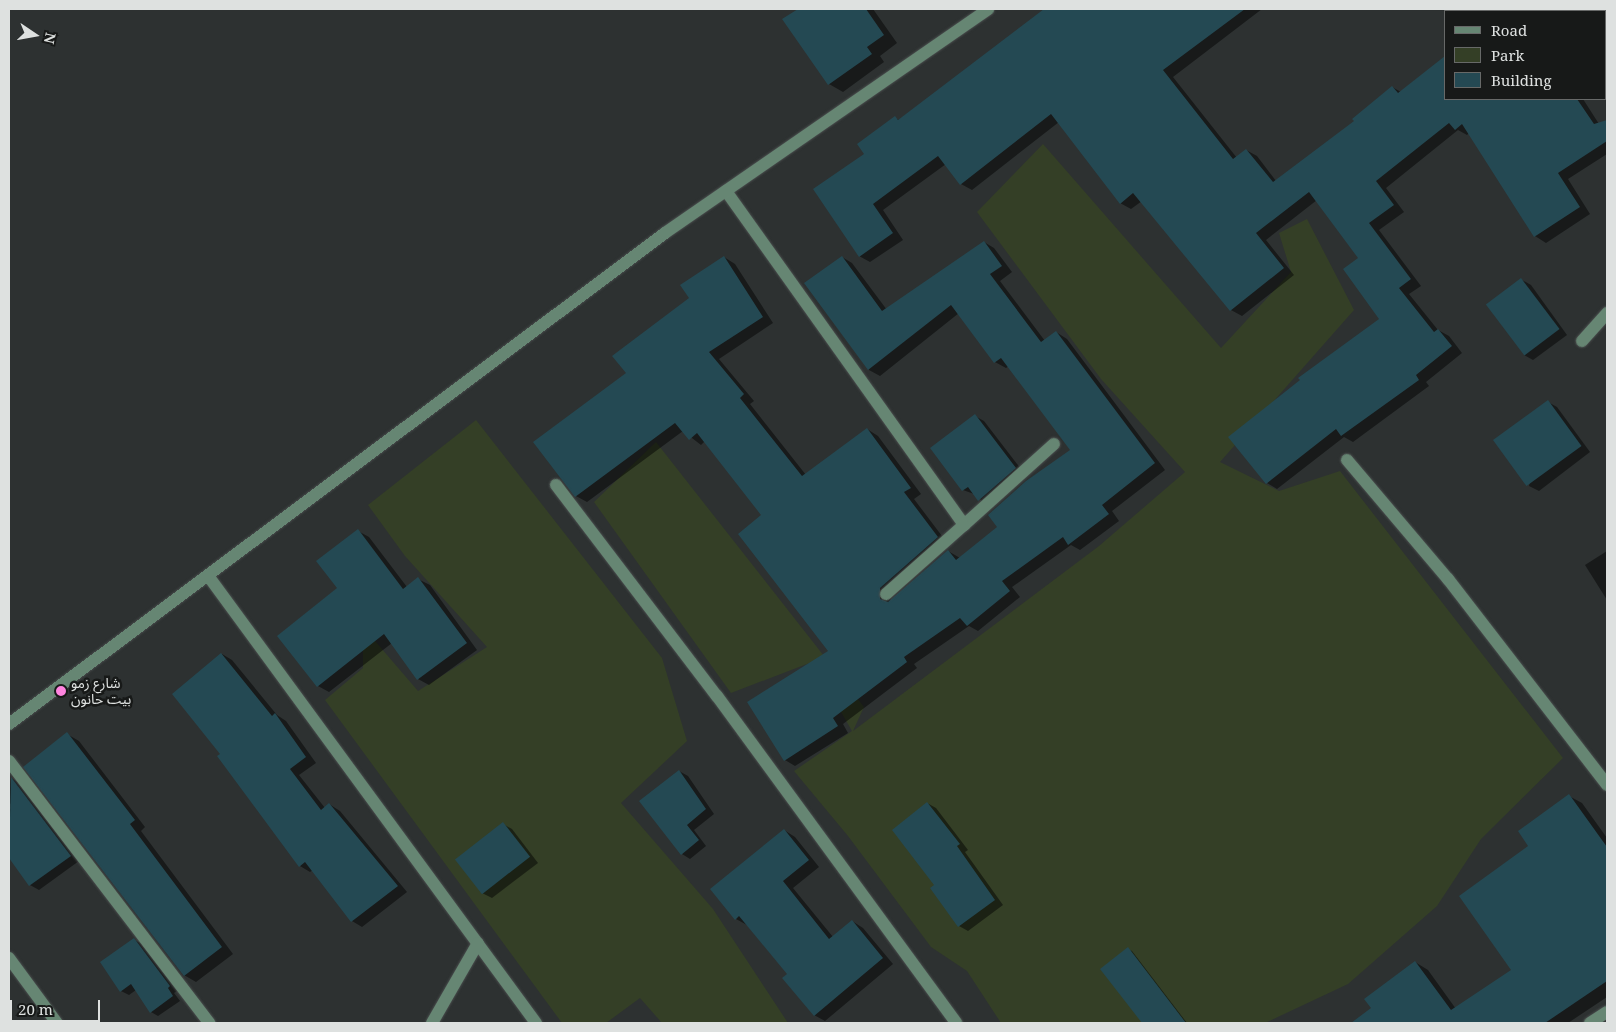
<!DOCTYPE html>
<meta charset="utf-8">
<style>
body{margin:0}
#map{position:relative;width:1616px;height:1032px;overflow:hidden;background:#2d3131;font-family:"Noto Serif","Noto Sans Arabic",serif}
div>[style]{position:absolute}
.green>*{inset:0;background:#343f26}
.shadow>*{inset:0;background:#0007}
.building>*{inset:0;background:#244953;transform-origin:0 0}
.roads{filter:drop-shadow(0 0 1px #494d4d) drop-shadow(0 0 1px #494d4d)}
.minor>*{height:12px;margin:-6px;padding:0 6px;transform-origin:6px;border-radius:6px;background:#668673}
.dots>*{width:14px;height:14px;translate:-50% -50%;box-sizing:border-box;border:2px solid #171918;border-radius:50%}
span{translate:-50% -50%;white-space:nowrap;text-align:center;line-height:1.15;-webkit-text-stroke:5px #171918;paint-order:stroke}
.poi-label{font-size:14px;color:#dee1e0}
.left{translate:0 -50%;text-align:left}
.frame{position:absolute;inset:0;border:10px solid #dee1e0;pointer-events:none}
.legend{position:absolute;left:1444px;top:10px;width:162px;height:90px;box-sizing:border-box;background:#171918;border:1px solid #676968;margin:0;padding:6px 9px;list-style:none;font-size:15px;color:#dee1e0}
.legend li{display:flex;align-items:center;gap:10px;height:25px}
.legend b{width:25px;border:1px solid #676968}
.north{position:absolute;left:10px;top:10px;width:50px;height:50px;-webkit-text-stroke:4px #171918;paint-order:stroke;rotate:102deg;font-size:14px;font-weight:700;line-height:20px;text-align:center;color:#dee1e0}
.north::after{content:'';display:block;margin:auto;width:18px;height:22px;background:#dee1e0;clip-path:polygon(50% 0,100% 100%,50% 72%,0 100%)}
.scale{position:absolute;left:10px;top:1000px;width:90px;height:22px;box-sizing:border-box;border:2px solid #dee1e0;border-top:0;padding-left:6px;font-size:15px;line-height:18px;white-space:nowrap;color:#dee1e0;-webkit-text-stroke:4px #171918;paint-order:stroke}
</style>
<div id="map">
<div class="green">
<div style="clip-path:polygon(1043px 144px,1221px 348px,1291px 272px,1279px 233px,1307px 219px,1354px 310px,1220px 462px,1279px 491px,1340px 471px,1563px 758px,1481px 839px,1437px 906px,1348px 984px,1265px 1023px,1001px 1023px,967px 971px,931px 947px,848px 836px,794px 771px,852px 731px,812px 662px,731px 693px,594px 502px,656px 442px,864px 707px,853px 731px,1099px 546px,1185px 472px,1101px 379px,977px 212px)"></div>
<div style="clip-path:polygon(476px 420px,662px 658px,687px 741px,621px 803px,713px 909px,788px 1023px,662px 1023px,640px 998px,606px 1023px,562px 1023px,325px 700px,363px 668px,363px 627px,418px 691px,487px 647px,405px 556px,368px 505px)"></div>
</div>
<div class="shadow">
<div style="clip-path:polygon(800px 9px,873px 9px,897px 43px,880px 56px,884px 62px,843px 92px,829px 84px,784px 20px)"></div>
<div style="clip-path:polygon(1046px 9px,1126px 9px,1129px 14px,1136px 9px,1262px 9px,1173px 77px,1237px 158px,1246px 150px,1257px 156px,1276px 181px,1355px 122px,1392px 87px,1401px 92px,1445px 99px,1521px 99px,1532px 113px,1554px 99px,1583px 99px,1599px 124px,1607px 121px,1607px 154px,1568px 179px,1590px 214px,1546px 243px,1535px 236px,1469px 133px,1467px 135px,1458px 130px,1386px 188px,1404px 212px,1379px 230px,1421px 286px,1409px 294px,1438px 330px,1449px 336px,1462px 353px,1426px 382px,1429px 386px,1353px 442px,1344px 437px,1277px 489px,1267px 483px,1381px 319px,1359px 258px,1317px 200px,1266px 240px,1294px 275px,1242px 316px,1231px 310px,1142px 201px,1131px 209px,1120px 203px,1059px 122px,972px 190px,961px 184px,946px 164px,883px 210px,903px 240px,870px 262px,859px 256px,866px 155px,895px 118px,899px 120px)"></div>
<div style="clip-path:polygon(984px 242px,994px 248px,1012px 272px,1000px 281px,1045px 341px,1056px 332px,1067px 339px,1165px 470px,1112px 511px,1119px 521px,1080px 550px,1071px 545px,1012px 587px,1020px 597px,978px 631px,969px 626px,914px 664px,917px 668px,843px 724px,848px 733px,795px 766px,785px 760px,830px 651px,763px 516px,705px 441px,701px 445px,683px 431px,587px 502px,576px 496px,535px 442px,627px 374px,724px 257px,735px 264px,773px 323px,719px 359px,754px 401px,750px 404px,806px 475px,867px 429px,878px 436px,921px 494px,914px 499px,948px 544px,891px 594px,890px 603px,948px 551px,960px 558px,998px 527px,1072px 450px,1009px 366px,1006px 368px,995px 362px,959px 313px,880px 376px,869px 370px,806px 284px,842px 257px,852px 263px,887px 310px)"></div>
<div style="clip-path:polygon(1522px 280px,1531px 285px,1567px 335px,1533px 360px,1524px 355px)"></div>
<div style="clip-path:polygon(1548px 402px,1557px 407px,1590px 452px,1539px 491px,1529px 486px)"></div>
<div style="clip-path:polygon(975px 416px,984px 421px,1024px 473px,988px 506px,974px 494px,963px 490px,932px 448px)"></div>
<div style="clip-path:polygon(358px 531px,369px 537px,407px 587px,418px 579px,430px 585px,477px 650px,429px 685px,418px 679px,392px 643px,329px 692px,318px 686px,339px 589px)"></div>
<div style="clip-path:polygon(1607px 551px,1607px 600px,1585px 565px)"></div>
<div style="clip-path:polygon(222px 654px,232px 660px,277px 715px,286px 721px,316px 763px,299px 775px,325px 808px,329px 804px,340px 811px,407px 892px,362px 927px,352px 921px,313px 870px,310px 872px,300px 866px,222px 754px)"></div>
<div style="clip-path:polygon(67px 734px,79px 741px,145px 827px,141px 831px,233px 954px,196px 982px,184px 975px)"></div>
<div style="clip-path:polygon(679px 771px,688px 776px,714px 814px,694px 830px,706px 846px,690px 859px,682px 854px)"></div>
<div style="clip-path:polygon(11px 778px,19px 783px,79px 861px,39px 890px,30px 885px,9px 856px,9px 810px,13px 807px,9px 802px)"></div>
<div style="clip-path:polygon(1569px 796px,1582px 803px,1607px 838px,1607px 997px,1568px 1023px,1508px 1023px,1505px 1019px,1499px 1023px,1353px 1023px,1373px 1008px,1415px 962px,1428px 970px,1456px 1009px,1513px 970px,1530px 846px)"></div>
<div style="clip-path:polygon(927px 803px,936px 808px,968px 850px,965px 852px,1003px 905px,968px 931px,959px 926px,936px 885px)"></div>
<div style="clip-path:polygon(503px 824px,512px 829px,538px 863px,492px 898px,482px 893px)"></div>
<div style="clip-path:polygon(784px 830px,795px 837px,819px 867px,793px 888px,833px 937px,852px 921px,863px 928px,893px 964px,825px 1021px,814px 1015px,788px 974px,747px 925px,736px 919px)"></div>
<div style="clip-path:polygon(134px 940px,142px 944px,177px 991px,174px 993px,180px 1001px,158px 1016px,151px 1012px,136px 990px,129px 995px,121px 991px)"></div>
<div style="clip-path:polygon(1128px 949px,1132px 951px,1187px 1023px,1143px 1023px,1102px 969px)"></div>
</div>
<div class="building">
<div style="clip-path:polygon(798px 9px,866px 9px,884px 35px,867px 47px,872px 54px,828px 85px,782px 19px)"></div>
<div style="clip-path:polygon(1044px 9px,1245px 9px,1163px 70px,1233px 159px,1246px 149px,1273px 182px,1354px 121px,1352px 119px,1392px 86px,1398px 93px,1445px 56px,1445px 99px,1577px 99px,1594px 124px,1607px 120px,1607px 141px,1558px 173px,1580px 207px,1534px 237px,1462px 124px,1455px 130px,1449px 123px,1376px 181px,1394px 205px,1369px 223px,1411px 279px,1399px 288px,1434px 332px,1438px 329px,1452px 346px,1416px 375px,1419px 380px,1341px 436px,1336px 429px,1266px 484px,1228px 437px,1300px 380px,1298px 378px,1379px 319px,1343px 269px,1358px 258px,1309px 192px,1256px 233px,1284px 268px,1230px 311px,1133px 193px,1120px 204px,1051px 114px,960px 185px,938px 156px,873px 204px,893px 233px,859px 257px,813px 189px,864px 154px,857px 144px,895px 116px,898px 120px)"></div>
<div style="clip-path:polygon(984px 241px,1002px 266px,990px 274px,1041px 342px,1056px 331px,1155px 463px,1102px 505px,1109px 514px,1068px 545px,1063px 537px,1002px 581px,1010px 591px,967px 626px,960px 618px,904px 657px,907px 662px,833px 718px,838px 726px,784px 761px,747px 702px,828px 651px,738px 534px,761px 515px,697px 433px,689px 440px,675px 423px,575px 497px,533px 442px,626px 373px,612px 356px,689px 298px,680px 285px,724px 256px,763px 317px,709px 352px,744px 394px,740px 398px,802px 476px,867px 428px,911px 488px,904px 492px,938px 537px,880px 588px,880px 599px,888px 602px,948px 550px,956px 560px,997px 527px,988px 515px,1026px 481px,1070px 450px,1001px 358px,994px 363px,951px 305px,868px 370px,804px 283px,842px 256px,882px 311px)"></div>
<div style="left:1521px;top:278px;width:64px;height:44px;rotate:53deg"></div>
<div style="left:1548px;top:400px;width:57px;height:68px;rotate:54deg"></div>
<div style="clip-path:polygon(975px 414px,1016px 468px,978px 501px,968px 487px,962px 491px,930px 448px)"></div>
<div style="clip-path:polygon(358px 529px,403px 589px,418px 577px,467px 643px,417px 680px,384px 634px,317px 687px,277px 636px,337px 588px,316px 561px)"></div>
<div style="clip-path:polygon(221px 653px,272px 716px,275px 713px,306px 757px,290px 769px,321px 810px,329px 803px,398px 886px,351px 922px,305px 862px,299px 867px,217px 756px,220px 754px,172px 694px)"></div>
<div style="clip-path:polygon(67px 732px,135px 820px,130px 824px,222px 947px,184px 976px,23px 767px)"></div>
<div style="clip-path:polygon(679px 770px,706px 809px,687px 825px,699px 840px,681px 855px,639px 801px)"></div>
<div style="clip-path:polygon(11px 777px,71px 856px,29px 886px,9px 858px)"></div>
<div style="clip-path:polygon(1569px 794px,1607px 847px,1607px 981px,1545px 1023px,1351px 1023px,1371px 1008px,1364px 999px,1415px 961px,1451px 1010px,1511px 970px,1459px 896px,1528px 846px,1518px 831px)"></div>
<div style="clip-path:polygon(927px 802px,960px 844px,957px 846px,995px 900px,958px 927px,930px 888px,934px 885px,892px 830px)"></div>
<div style="left:503px;top:822px;width:44px;height:61px;rotate:52deg"></div>
<div style="clip-path:polygon(784px 829px,809px 860px,783px 881px,829px 939px,852px 920px,883px 958px,814px 1016px,782px 978px,787px 974px,739px 916px,735px 920px,710px 889px)"></div>
<div style="clip-path:polygon(134px 938px,170px 986px,168px 988px,173px 996px,150px 1013px,131px 984px,120px 992px,100px 962px)"></div>
<div style="clip-path:polygon(1128px 947px,1186px 1023px,1142px 1023px,1100px 969px)"></div>
</div>
<div class="roads">
<div class="minor">
<div style="left:726px;top:191px;width:410px;rotate:54.5deg"></div>
<div style="left:964px;top:525px;width:121px;rotate:-42deg"></div>
<div style="left:1582px;top:341px;width:38px;rotate:-48deg"></div>
<div style="left:1347px;top:460px;width:156px;rotate:49.7deg"></div>
<div style="left:1448px;top:579px;width:260px;rotate:52.3deg"></div>
<div style="left:556px;top:485px;width:265px;rotate:52.7deg"></div>
<div style="left:717px;top:696px;width:405px;rotate:53.8deg"></div>
<div style="left:209px;top:577px;width:553px;rotate:53.75deg"></div>
<div style="left:886px;top:594px;width:104px;rotate:-41.5deg"></div>
<div style="left:9px;top:724px;width:819px;rotate:-36.81deg"></div>
<div style="left:665px;top:233px;width:393px;rotate:-34.7deg"></div>
<div style="left:9px;top:761px;width:330px;rotate:52.6deg"></div>
<div style="left:9px;top:958px;width:81px;rotate:53.6deg"></div>
<div style="left:432px;top:1023px;width:92px;rotate:-60.1deg"></div>
<div style="left:1590px;top:1023px;width:20px;rotate:-33deg"></div>
</div>
</div>
<div class="dots">
<div style="left:61px;top:691px;background:#ff85df"></div>
</div>
<div class="poi-label">
<span class="left" style="left:71px;top:691px">شارع زمو<br>بيت حانون</span>
</div>
<div class="frame"></div>
<ul class="legend">
<li><b style="height:6px;background:#668673"></b>Road</li>
<li><b style="height:14px;background:#343f26"></b>Park</li>
<li><b style="height:14px;background:#244953"></b>Building</li>
</ul>
<div class="north">N</div>
<div class="scale">20 m</div>
</div>
